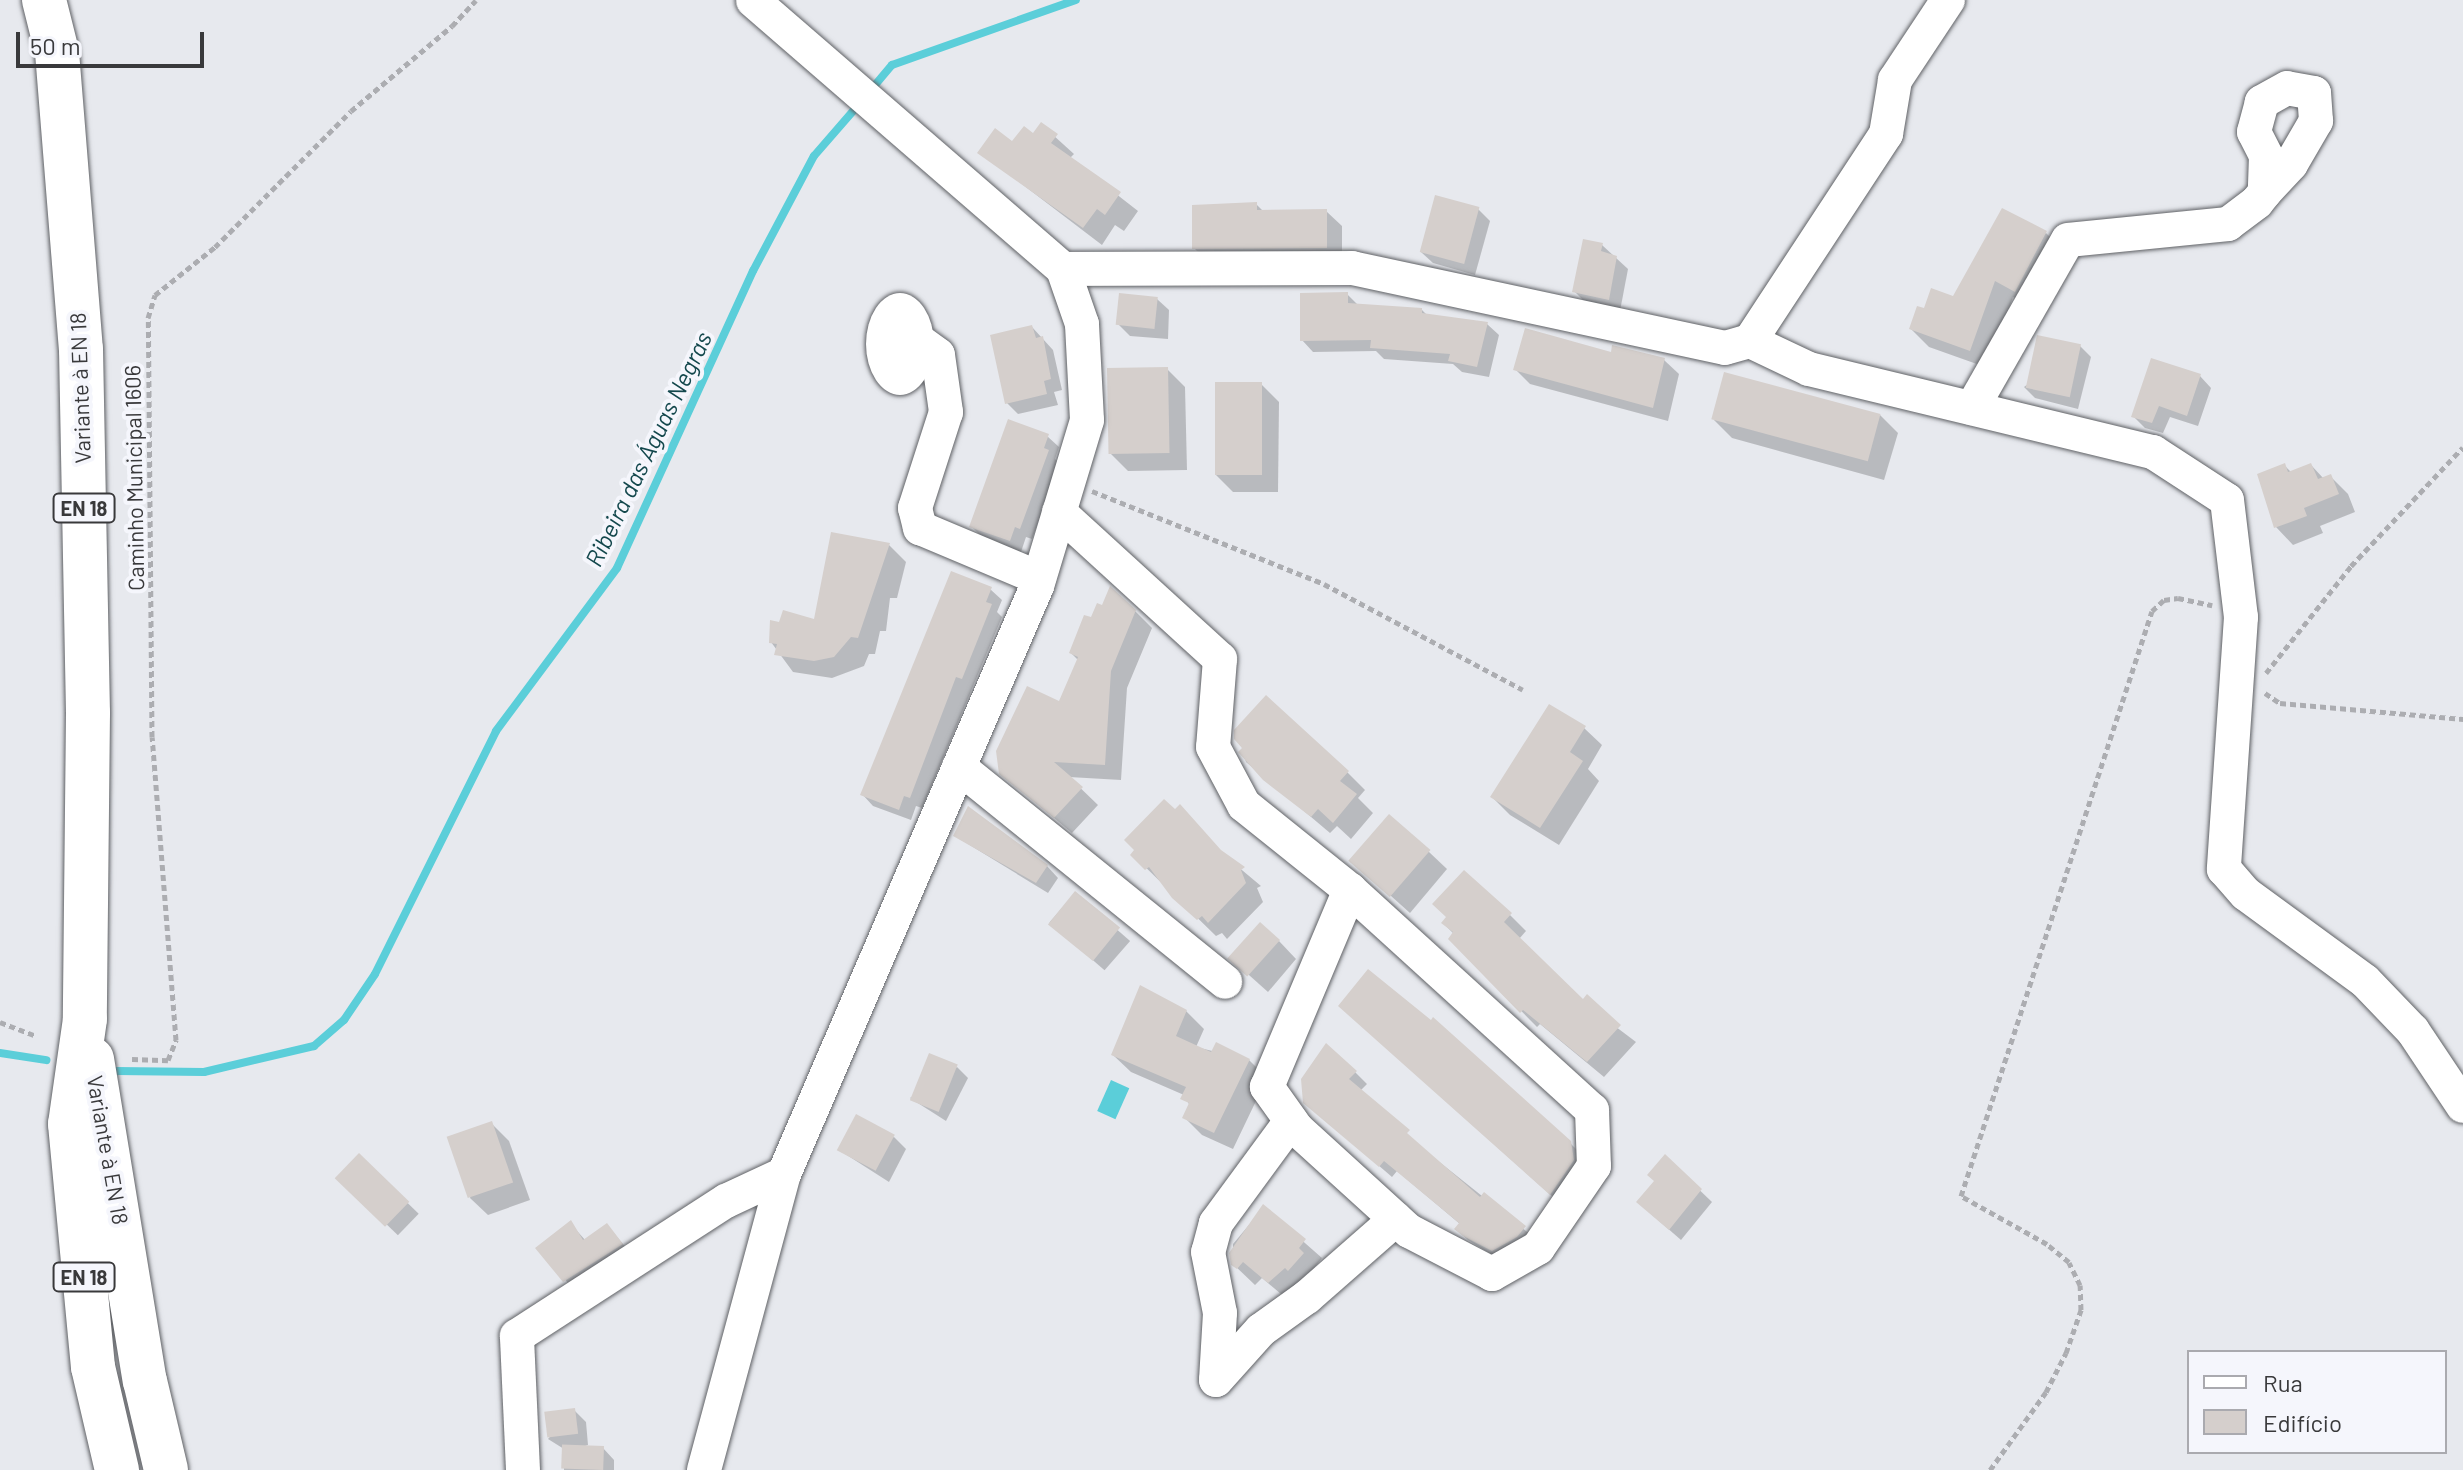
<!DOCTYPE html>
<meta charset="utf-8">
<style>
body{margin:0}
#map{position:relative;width:2463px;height:1470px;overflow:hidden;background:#e7e9ee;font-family:Barlow,sans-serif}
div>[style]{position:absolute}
.water>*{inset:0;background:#5bced9;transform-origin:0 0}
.shadow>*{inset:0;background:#0003;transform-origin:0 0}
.stream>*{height:8px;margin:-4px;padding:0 4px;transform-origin:4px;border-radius:4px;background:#5bced9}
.building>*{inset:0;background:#d5cfcc;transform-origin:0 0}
.path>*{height:5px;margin-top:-2.5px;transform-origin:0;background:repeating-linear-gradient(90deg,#acadb1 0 6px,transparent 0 10px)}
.roads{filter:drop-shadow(0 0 2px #5f6165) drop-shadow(0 0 2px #5f6165)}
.minor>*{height:34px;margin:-17px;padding:0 17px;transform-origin:17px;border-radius:17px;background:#fff}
.minor>.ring{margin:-17px;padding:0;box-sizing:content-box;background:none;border:34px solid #fff;border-radius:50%}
.major>*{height:44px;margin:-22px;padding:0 22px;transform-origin:22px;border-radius:22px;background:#fff}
span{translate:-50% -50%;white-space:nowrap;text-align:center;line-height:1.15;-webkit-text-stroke:8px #f5f6fc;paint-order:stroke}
.shield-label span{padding:2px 6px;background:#f5f6fc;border:2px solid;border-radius:6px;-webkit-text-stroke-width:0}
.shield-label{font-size:20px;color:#39393b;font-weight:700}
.street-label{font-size:22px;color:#39393b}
.water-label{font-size:24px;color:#14484d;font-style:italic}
.legend{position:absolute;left:2187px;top:1350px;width:260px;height:104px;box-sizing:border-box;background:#f5f6fc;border:2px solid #aaaaaf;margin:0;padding:10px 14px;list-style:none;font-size:24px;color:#39393b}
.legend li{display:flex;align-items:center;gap:16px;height:40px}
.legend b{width:40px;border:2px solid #aaaaaf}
.scale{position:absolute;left:16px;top:32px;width:188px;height:36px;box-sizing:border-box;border:4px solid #39393b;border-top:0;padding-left:10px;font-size:24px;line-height:28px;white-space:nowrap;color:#39393b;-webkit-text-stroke:6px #f5f6fc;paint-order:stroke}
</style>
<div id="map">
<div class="water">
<div style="left:1111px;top:1080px;width:20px;height:34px;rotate:24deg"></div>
</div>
<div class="shadow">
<div style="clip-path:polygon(1042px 125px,1074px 154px,1070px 158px,1138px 211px,1124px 231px,1115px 225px,1102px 245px,980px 152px,1033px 136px)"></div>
<div style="clip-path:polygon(1256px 204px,1264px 212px,1326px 211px,1342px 226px,1342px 263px,1210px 264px,1194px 248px)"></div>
<div style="clip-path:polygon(1478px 209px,1490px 221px,1475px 275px,1433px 263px,1421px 252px)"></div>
<div style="clip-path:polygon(2046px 233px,2063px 250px,2033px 308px,2013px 297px,1988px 368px,1929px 347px,1911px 329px)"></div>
<div style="clip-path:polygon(1602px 245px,1628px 269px,1620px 311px,1586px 303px,1575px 292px)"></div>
<div style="clip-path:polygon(1347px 294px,1358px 305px,1422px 310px,1428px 316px,1487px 324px,1499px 335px,1489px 377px,1462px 372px,1453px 364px,1384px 359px,1376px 351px,1313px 352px,1302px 340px)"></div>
<div style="clip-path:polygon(1157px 299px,1169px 310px,1168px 339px,1130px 336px,1118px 324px)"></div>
<div style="clip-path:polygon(1032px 327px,1053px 350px,1062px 390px,1054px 392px,1058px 405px,1018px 414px,1007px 403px)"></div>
<div style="clip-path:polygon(2080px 346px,2091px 357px,2078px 409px,2035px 398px,2024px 387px)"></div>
<div style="clip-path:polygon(1612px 354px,1664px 360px,1679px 374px,1668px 421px,1530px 384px,1516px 370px)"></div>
<div style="clip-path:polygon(1167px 369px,1185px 387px,1187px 470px,1128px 471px,1110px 453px)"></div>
<div style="clip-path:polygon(2200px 376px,2211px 388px,2198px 426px,2170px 417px,2163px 433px,2145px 428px,2133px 416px)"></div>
<div style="clip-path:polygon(1261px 384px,1279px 402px,1278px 492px,1233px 492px,1215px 474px)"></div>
<div style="clip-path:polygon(1880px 415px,1898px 433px,1884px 480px,1732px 438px,1714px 420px)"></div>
<div style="clip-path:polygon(1047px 436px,1059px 447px,1055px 459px,1060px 464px,1032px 539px,1026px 537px,1021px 552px,983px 538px,971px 526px)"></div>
<div style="clip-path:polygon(2284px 465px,2292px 473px,2311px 465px,2324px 479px,2331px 477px,2348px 494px,2355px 512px,2320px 526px,2323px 533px,2293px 545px,2276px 527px)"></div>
<div style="clip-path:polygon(889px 545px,906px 562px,897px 598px,890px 598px,886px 631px,880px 631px,875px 654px,869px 654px,864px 666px,832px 678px,793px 672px,771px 642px,816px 621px)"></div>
<div style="clip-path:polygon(990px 589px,1002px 600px,997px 612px,1002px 617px,922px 808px,916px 806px,911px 820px,873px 806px,862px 794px)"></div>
<div style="clip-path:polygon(1135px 611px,1152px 628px,1127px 688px,1121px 780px,1069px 777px,1098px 805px,1072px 833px,1001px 773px,1060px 703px,1079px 661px,1071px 653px)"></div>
<div style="clip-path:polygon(1584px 728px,1602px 745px,1588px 769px,1599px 781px,1559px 845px,1510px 815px,1492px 797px)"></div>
<div style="clip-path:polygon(1237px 730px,1347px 772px,1365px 790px,1358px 798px,1373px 813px,1351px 839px,1337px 826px,1330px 833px,1246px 762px)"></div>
<div style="clip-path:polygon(955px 836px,1047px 866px,1058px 878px,1048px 893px)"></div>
<div style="clip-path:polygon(1429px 852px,1447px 869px,1410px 913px,1352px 861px)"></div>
<div style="clip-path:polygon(1133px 855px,1224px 855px,1261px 886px,1257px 888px,1263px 902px,1227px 939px,1222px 933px,1216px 936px)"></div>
<div style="left:1075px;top:893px;width:73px;height:39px;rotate:41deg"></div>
<div style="clip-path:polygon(1510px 915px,1526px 931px,1519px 939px,1583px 1002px,1636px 1042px,1604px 1077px,1540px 1024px,1537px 1027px,1450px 939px,1454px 934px,1443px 923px)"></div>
<div style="clip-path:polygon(1279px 941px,1296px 959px,1268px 992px,1231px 959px)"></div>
<div style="clip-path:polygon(1186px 1011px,1204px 1029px,1196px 1047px,1249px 1060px,1267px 1078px,1233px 1149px,1202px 1135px,1184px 1117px,1190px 1106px,1184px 1095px,1131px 1072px,1113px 1055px)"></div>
<div style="clip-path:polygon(1352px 1017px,1569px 1142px,1582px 1155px,1562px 1205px)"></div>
<div style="clip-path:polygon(957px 1067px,968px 1078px,946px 1121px,910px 1098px)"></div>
<div style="clip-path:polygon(1355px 1072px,1367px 1084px,1360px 1091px,1418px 1145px,1536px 1239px,1504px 1262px,1468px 1240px,1456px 1229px,1460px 1224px,1397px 1171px,1392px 1177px,1305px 1102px)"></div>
<div style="clip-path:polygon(491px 1123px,509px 1141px,530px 1200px,488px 1215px,470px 1198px)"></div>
<div style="clip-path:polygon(894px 1137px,906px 1149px,889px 1182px,839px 1150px)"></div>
<div style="left:359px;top:1156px;width:83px;height:30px;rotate:44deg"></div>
<div style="clip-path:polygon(1665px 1157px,1712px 1202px,1681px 1240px,1650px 1213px)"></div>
<div style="clip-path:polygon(1264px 1207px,1322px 1258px,1315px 1267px,1320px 1272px,1287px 1299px,1262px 1278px,1255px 1285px,1233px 1264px,1233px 1244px)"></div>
<div style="clip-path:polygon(570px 1223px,586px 1241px,607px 1225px,633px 1256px,576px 1292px,538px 1249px)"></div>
<div style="clip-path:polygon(574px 1410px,586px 1422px,588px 1445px,577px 1449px,603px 1448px,614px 1460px,614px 1470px,564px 1470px,564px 1449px,548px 1439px)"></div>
</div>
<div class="stream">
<div style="left:870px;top:91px;width:34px;rotate:-50deg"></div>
<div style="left:892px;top:65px;width:195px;rotate:-19.5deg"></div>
<div style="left:0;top:1053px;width:47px;rotate:8.7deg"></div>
<div style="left:116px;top:1071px;width:88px;rotate:0.7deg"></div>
<div style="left:204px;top:1072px;width:113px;rotate:-13.3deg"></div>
<div style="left:314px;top:1046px;width:40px;rotate:-41deg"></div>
<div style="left:344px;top:1020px;width:55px;rotate:-56deg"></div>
<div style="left:375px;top:974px;width:271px;rotate:-63.5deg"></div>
<div style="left:496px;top:731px;width:203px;rotate:-53.4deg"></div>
<div style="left:617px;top:568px;width:327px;rotate:-65.4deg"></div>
<div style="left:753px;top:271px;width:130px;rotate:-62.1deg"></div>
<div style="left:814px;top:156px;width:72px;rotate:-49deg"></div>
</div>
<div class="building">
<div style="clip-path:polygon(1041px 122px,1058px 134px,1051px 143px,1121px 192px,1105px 215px,1097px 209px,1083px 228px,977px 153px,995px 128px,1012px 141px,1024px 126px,1033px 133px)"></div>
<div style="left:1435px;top:195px;width:46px;height:59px;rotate:15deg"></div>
<div style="clip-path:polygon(1257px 202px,1257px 210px,1327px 209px,1327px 248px,1192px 249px,1192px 205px)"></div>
<div style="clip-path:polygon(2002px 208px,2047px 231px,2015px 292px,1995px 281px,1970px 351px,1909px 329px,1917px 306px,1924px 308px,1931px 288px,1953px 296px)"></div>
<div style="clip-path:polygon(1583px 239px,1603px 243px,1601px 251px,1617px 256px,1609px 300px,1572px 292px)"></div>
<div style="clip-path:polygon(1348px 292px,1348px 303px,1422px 308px,1422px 313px,1488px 322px,1477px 367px,1448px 361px,1450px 354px,1370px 348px,1371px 340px,1300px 341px,1300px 293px)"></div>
<div style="left:1119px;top:293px;width:39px;height:32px;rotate:6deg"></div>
<div style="clip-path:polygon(1032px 325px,1036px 338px,1043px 336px,1051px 379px,1044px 381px,1047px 394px,1005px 404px,990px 335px)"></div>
<div style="clip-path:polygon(1525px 328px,1611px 352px,1612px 345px,1665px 358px,1653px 408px,1513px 370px)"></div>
<div style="left:2037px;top:335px;width:45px;height:54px;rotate:12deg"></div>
<div style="clip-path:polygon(2151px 358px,2201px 374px,2187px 416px,2159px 406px,2152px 423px,2131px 417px)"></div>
<div style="left:1168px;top:367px;width:86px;height:61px;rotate:89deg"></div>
<div style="left:1724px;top:372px;width:162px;height:49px;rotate:15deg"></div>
<div style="left:1215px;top:382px;width:47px;height:93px"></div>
<div style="clip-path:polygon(1008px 419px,1049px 434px,1044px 448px,1049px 450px,1020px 529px,1015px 527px,1010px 541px,969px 527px)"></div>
<div style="clip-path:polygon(2285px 463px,2288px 472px,2311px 463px,2318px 479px,2331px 474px,2339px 494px,2304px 508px,2307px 516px,2274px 528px,2257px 474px)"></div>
<div style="clip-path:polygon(831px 532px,890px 543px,858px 638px,851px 637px,834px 657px,814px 661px,774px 655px,777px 644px,769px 643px,770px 620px,779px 622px,783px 610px,814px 619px)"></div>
<div style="clip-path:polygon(951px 571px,992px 587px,986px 602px,992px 604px,962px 679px,956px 677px,910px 798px,904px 796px,899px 810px,860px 795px)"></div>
<div style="clip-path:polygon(1110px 586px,1136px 610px,1111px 671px,1105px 765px,1054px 762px,1083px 787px,1054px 818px,999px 774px,996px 751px,1027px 686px,1059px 701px,1078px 657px,1069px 653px,1084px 615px,1091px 617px,1097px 603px,1102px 605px)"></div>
<div style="clip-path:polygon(1266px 695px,1349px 771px,1340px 781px,1357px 794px,1333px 823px,1318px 809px,1311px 817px,1263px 780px,1238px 752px,1242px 748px,1234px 739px,1234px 730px)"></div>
<div style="clip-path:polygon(1549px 704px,1586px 726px,1570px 752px,1583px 761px,1540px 828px,1490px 797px)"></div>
<div style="clip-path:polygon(1164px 799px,1175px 809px,1180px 804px,1221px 850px,1245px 867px,1241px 870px,1246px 883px,1208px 923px,1202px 916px,1197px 920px,1172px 898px,1149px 867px,1145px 870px,1130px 855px,1134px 850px,1124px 840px)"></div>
<div style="clip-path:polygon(968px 806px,1048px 865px,1036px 883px,953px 836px)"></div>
<div style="left:1389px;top:814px;width:55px;height:62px;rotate:41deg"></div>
<div style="clip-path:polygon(1464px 870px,1512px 913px,1504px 922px,1583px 999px,1587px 994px,1621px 1025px,1587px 1062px,1523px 1010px,1520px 1013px,1448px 939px,1453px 932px,1441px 923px,1446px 917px,1432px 904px)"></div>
<div style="left:1075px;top:891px;width:58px;height:43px;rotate:39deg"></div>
<div style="left:1260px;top:922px;width:27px;height:49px;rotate:42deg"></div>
<div style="clip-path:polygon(1368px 969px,1431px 1020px,1433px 1017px,1571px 1141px,1574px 1160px,1550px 1195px,1338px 1006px)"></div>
<div style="clip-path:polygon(1140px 985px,1187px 1010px,1176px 1036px,1211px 1052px,1216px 1042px,1250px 1059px,1214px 1133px,1182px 1118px,1189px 1103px,1180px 1099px,1186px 1087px,1111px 1055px)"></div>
<div style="clip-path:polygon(1326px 1043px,1357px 1071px,1349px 1079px,1410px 1130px,1407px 1133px,1480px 1197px,1484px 1192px,1526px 1226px,1517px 1237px,1492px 1251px,1463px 1236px,1454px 1229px,1459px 1223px,1384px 1161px,1379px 1167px,1303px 1103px,1301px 1079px)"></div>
<div style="left:929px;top:1053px;width:31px;height:51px;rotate:22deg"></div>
<div style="left:856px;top:1114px;width:44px;height:41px;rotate:28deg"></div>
<div style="left:492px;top:1121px;width:65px;height:48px;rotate:71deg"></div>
<div style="left:359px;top:1153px;width:70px;height:35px;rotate:44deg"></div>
<div style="clip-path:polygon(1665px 1154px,1702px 1189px,1669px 1230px,1636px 1202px,1654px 1181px,1647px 1175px)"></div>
<div style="clip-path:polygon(1263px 1204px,1306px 1239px,1299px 1248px,1304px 1253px,1288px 1271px,1285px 1268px,1268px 1283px,1243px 1262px,1237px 1269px,1231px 1265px,1229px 1253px)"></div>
<div style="clip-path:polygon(571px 1220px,583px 1240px,607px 1223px,623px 1244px,563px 1282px,535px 1248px)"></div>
<div style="left:575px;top:1408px;width:26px;height:31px;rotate:83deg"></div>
<div style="left:604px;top:1446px;width:24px;height:42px;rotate:92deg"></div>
</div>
<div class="path">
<div style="left:1092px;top:491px;width:250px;rotate:21.8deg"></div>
<div style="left:1324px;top:584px;width:225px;rotate:28deg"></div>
<div style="left:2266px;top:673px;width:137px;rotate:-51.5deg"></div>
<div style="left:2351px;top:566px;width:163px;rotate:-46.7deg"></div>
<div style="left:2265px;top:693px;width:18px;rotate:34deg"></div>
<div style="left:2280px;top:703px;width:184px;rotate:5deg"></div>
<div style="left:0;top:1022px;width:39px;rotate:21deg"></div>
<div style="left:132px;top:1059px;width:36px;rotate:2deg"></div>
<div style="left:168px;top:1060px;width:22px;rotate:-68deg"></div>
<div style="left:176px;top:1040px;width:304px;rotate:-94.5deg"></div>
<div style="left:152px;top:737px;width:419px;rotate:-90.5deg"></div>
<div style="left:148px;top:318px;width:24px;rotate:-73deg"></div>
<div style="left:155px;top:295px;width:77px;rotate:-38.7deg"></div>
<div style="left:215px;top:247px;width:192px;rotate:-45deg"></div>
<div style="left:351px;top:111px;width:132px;rotate:-40.1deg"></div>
<div style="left:452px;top:26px;width:35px;rotate:-47deg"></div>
<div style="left:1990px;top:1470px;width:96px;rotate:-54.3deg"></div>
<div style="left:2046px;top:1392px;width:44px;rotate:-62.9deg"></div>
<div style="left:2066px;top:1353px;width:46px;rotate:-70.8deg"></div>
<div style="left:2081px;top:1310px;width:25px;rotate:-92deg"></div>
<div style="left:2080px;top:1285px;width:25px;rotate:-116deg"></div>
<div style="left:2069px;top:1262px;width:28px;rotate:-141deg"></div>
<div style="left:2047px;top:1244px;width:98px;rotate:-150.8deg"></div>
<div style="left:1961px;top:1196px;width:615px;rotate:-71.92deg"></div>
<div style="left:2152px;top:611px;width:16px;rotate:-43deg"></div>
<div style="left:2164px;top:600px;width:14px;rotate:-8deg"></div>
<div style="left:2178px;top:598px;width:35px;rotate:12deg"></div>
</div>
<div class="roads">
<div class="minor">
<div style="left:1063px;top:269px;width:289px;rotate:-0.2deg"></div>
<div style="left:1352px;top:268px;width:381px;rotate:12.1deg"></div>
<div style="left:1725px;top:348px;width:26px;rotate:-16deg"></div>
<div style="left:1750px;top:341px;width:248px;rotate:-56.7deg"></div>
<div style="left:1886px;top:134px;width:55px;rotate:-80.5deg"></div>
<div style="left:1895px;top:80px;width:96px;rotate:-56.5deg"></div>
<div class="ring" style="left:883px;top:310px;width:-2px;height:-2px"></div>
<div style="left:912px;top:336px;width:32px;rotate:36deg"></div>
<div style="left:938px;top:355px;width:58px;rotate:82deg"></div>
<div style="left:946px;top:412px;width:101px;rotate:107.9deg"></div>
<div style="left:915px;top:508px;width:21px;rotate:76deg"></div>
<div style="left:920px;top:528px;width:129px;rotate:22.8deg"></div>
<div style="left:1750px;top:341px;width:65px;rotate:25.4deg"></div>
<div style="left:1809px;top:369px;width:354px;rotate:13.6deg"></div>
<div style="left:2153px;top:452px;width:88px;rotate:33deg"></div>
<div style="left:2227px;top:500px;width:118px;rotate:83.2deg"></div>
<div style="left:2241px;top:617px;width:253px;rotate:93.9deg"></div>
<div style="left:2224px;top:869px;width:33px;rotate:49deg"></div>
<div style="left:2246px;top:894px;width:147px;rotate:36.2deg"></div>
<div style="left:2365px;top:981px;width:69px;rotate:46.2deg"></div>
<div style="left:2413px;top:1031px;width:90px;rotate:56.3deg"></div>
<div style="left:1972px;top:408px;width:193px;rotate:-60.3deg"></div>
<div style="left:2068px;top:240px;width:161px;rotate:-5.7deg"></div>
<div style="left:2228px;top:224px;width:36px;rotate:-37deg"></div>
<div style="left:2257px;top:202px;width:13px;rotate:-51deg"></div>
<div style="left:2265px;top:192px;width:38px;rotate:-47deg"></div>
<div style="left:2291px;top:164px;width:50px;rotate:-59.8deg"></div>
<div style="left:2316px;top:121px;width:28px;rotate:-94deg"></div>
<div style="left:2314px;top:93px;width:27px;rotate:-170deg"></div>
<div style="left:2287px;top:88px;width:29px;rotate:151deg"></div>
<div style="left:2262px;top:102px;width:31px;rotate:105deg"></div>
<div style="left:2254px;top:132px;width:27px;rotate:63deg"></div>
<div style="left:2266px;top:156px;width:36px;rotate:92deg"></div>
<div style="left:1059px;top:512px;width:218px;rotate:42.4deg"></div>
<div style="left:1220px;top:659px;width:88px;rotate:94.5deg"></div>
<div style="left:1213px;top:747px;width:66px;rotate:61.9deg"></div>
<div style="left:1244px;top:805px;width:136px;rotate:38.7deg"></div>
<div style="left:1350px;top:890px;width:327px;rotate:42.3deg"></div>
<div style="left:1592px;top:1110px;width:56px;rotate:88deg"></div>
<div style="left:1594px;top:1166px;width:99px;rotate:124.3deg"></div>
<div style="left:1538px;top:1248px;width:53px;rotate:150.5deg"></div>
<div style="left:1492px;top:1274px;width:93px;rotate:-152.6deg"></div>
<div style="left:1409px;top:1231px;width:151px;rotate:-137.7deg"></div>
<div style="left:1297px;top:1129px;width:52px;rotate:-125.5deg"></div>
<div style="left:1267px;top:1087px;width:214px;rotate:-67.2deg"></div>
<div style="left:959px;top:767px;width:342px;rotate:38.9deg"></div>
<div style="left:1291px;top:1121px;width:127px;rotate:126.3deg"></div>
<div style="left:1216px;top:1223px;width:30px;rotate:105deg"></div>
<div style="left:1208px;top:1252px;width:62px;rotate:78.9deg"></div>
<div style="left:1220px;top:1313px;width:67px;rotate:93.4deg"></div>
<div style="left:1216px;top:1380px;width:67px;rotate:-48deg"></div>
<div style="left:1261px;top:1330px;width:57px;rotate:-35.7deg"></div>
<div style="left:1307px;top:1297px;width:118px;rotate:-41.2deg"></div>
<div style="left:523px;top:1470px;width:134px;rotate:-92.6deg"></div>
<div style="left:517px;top:1336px;width:249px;rotate:-32.9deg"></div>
<div style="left:726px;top:1201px;width:64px;rotate:-25deg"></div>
<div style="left:704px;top:1470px;width:307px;rotate:-74.9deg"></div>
<div style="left:784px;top:1174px;width:640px;rotate:-66.72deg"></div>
<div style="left:1037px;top:586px;width:173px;rotate:-73.2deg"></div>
<div style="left:1087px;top:420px;width:96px;rotate:-93deg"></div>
<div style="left:1082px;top:324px;width:58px;rotate:-109.1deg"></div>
<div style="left:1063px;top:269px;width:410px;rotate:-139.1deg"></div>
</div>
<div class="major">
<div style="left:44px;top:0;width:54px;rotate:76deg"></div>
<div style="left:57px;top:52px;width:298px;rotate:85.4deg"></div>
<div style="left:81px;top:349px;width:364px;rotate:88.9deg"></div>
<div style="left:88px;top:713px;width:306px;rotate:90.6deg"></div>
<div style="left:85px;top:1019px;width:106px;rotate:98.1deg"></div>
<div style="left:70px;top:1124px;width:244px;rotate:84.6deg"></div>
<div style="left:93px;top:1367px;width:106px;rotate:76.9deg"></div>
<div style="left:92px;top:1059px;width:326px;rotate:80.7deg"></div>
<div style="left:145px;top:1381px;width:91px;rotate:76.7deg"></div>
</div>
</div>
<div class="shield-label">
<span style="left:84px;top:508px">EN 18</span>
<span style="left:84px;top:1277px">EN 18</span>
</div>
<div class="street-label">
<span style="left:80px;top:388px;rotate:-92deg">Variante à EN 18</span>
<span style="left:134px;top:478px;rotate:-91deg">Caminho Municipal 1606</span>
<span style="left:108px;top:1150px;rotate:80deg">Variante à EN 18</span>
</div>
<div class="water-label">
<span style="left:648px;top:449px;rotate:-64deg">Ribeira das Águas Negras</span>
</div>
<ul class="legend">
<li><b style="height:10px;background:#fff"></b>Rua</li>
<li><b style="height:22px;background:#d5cfcc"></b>Edifício</li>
</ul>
<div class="scale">50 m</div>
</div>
